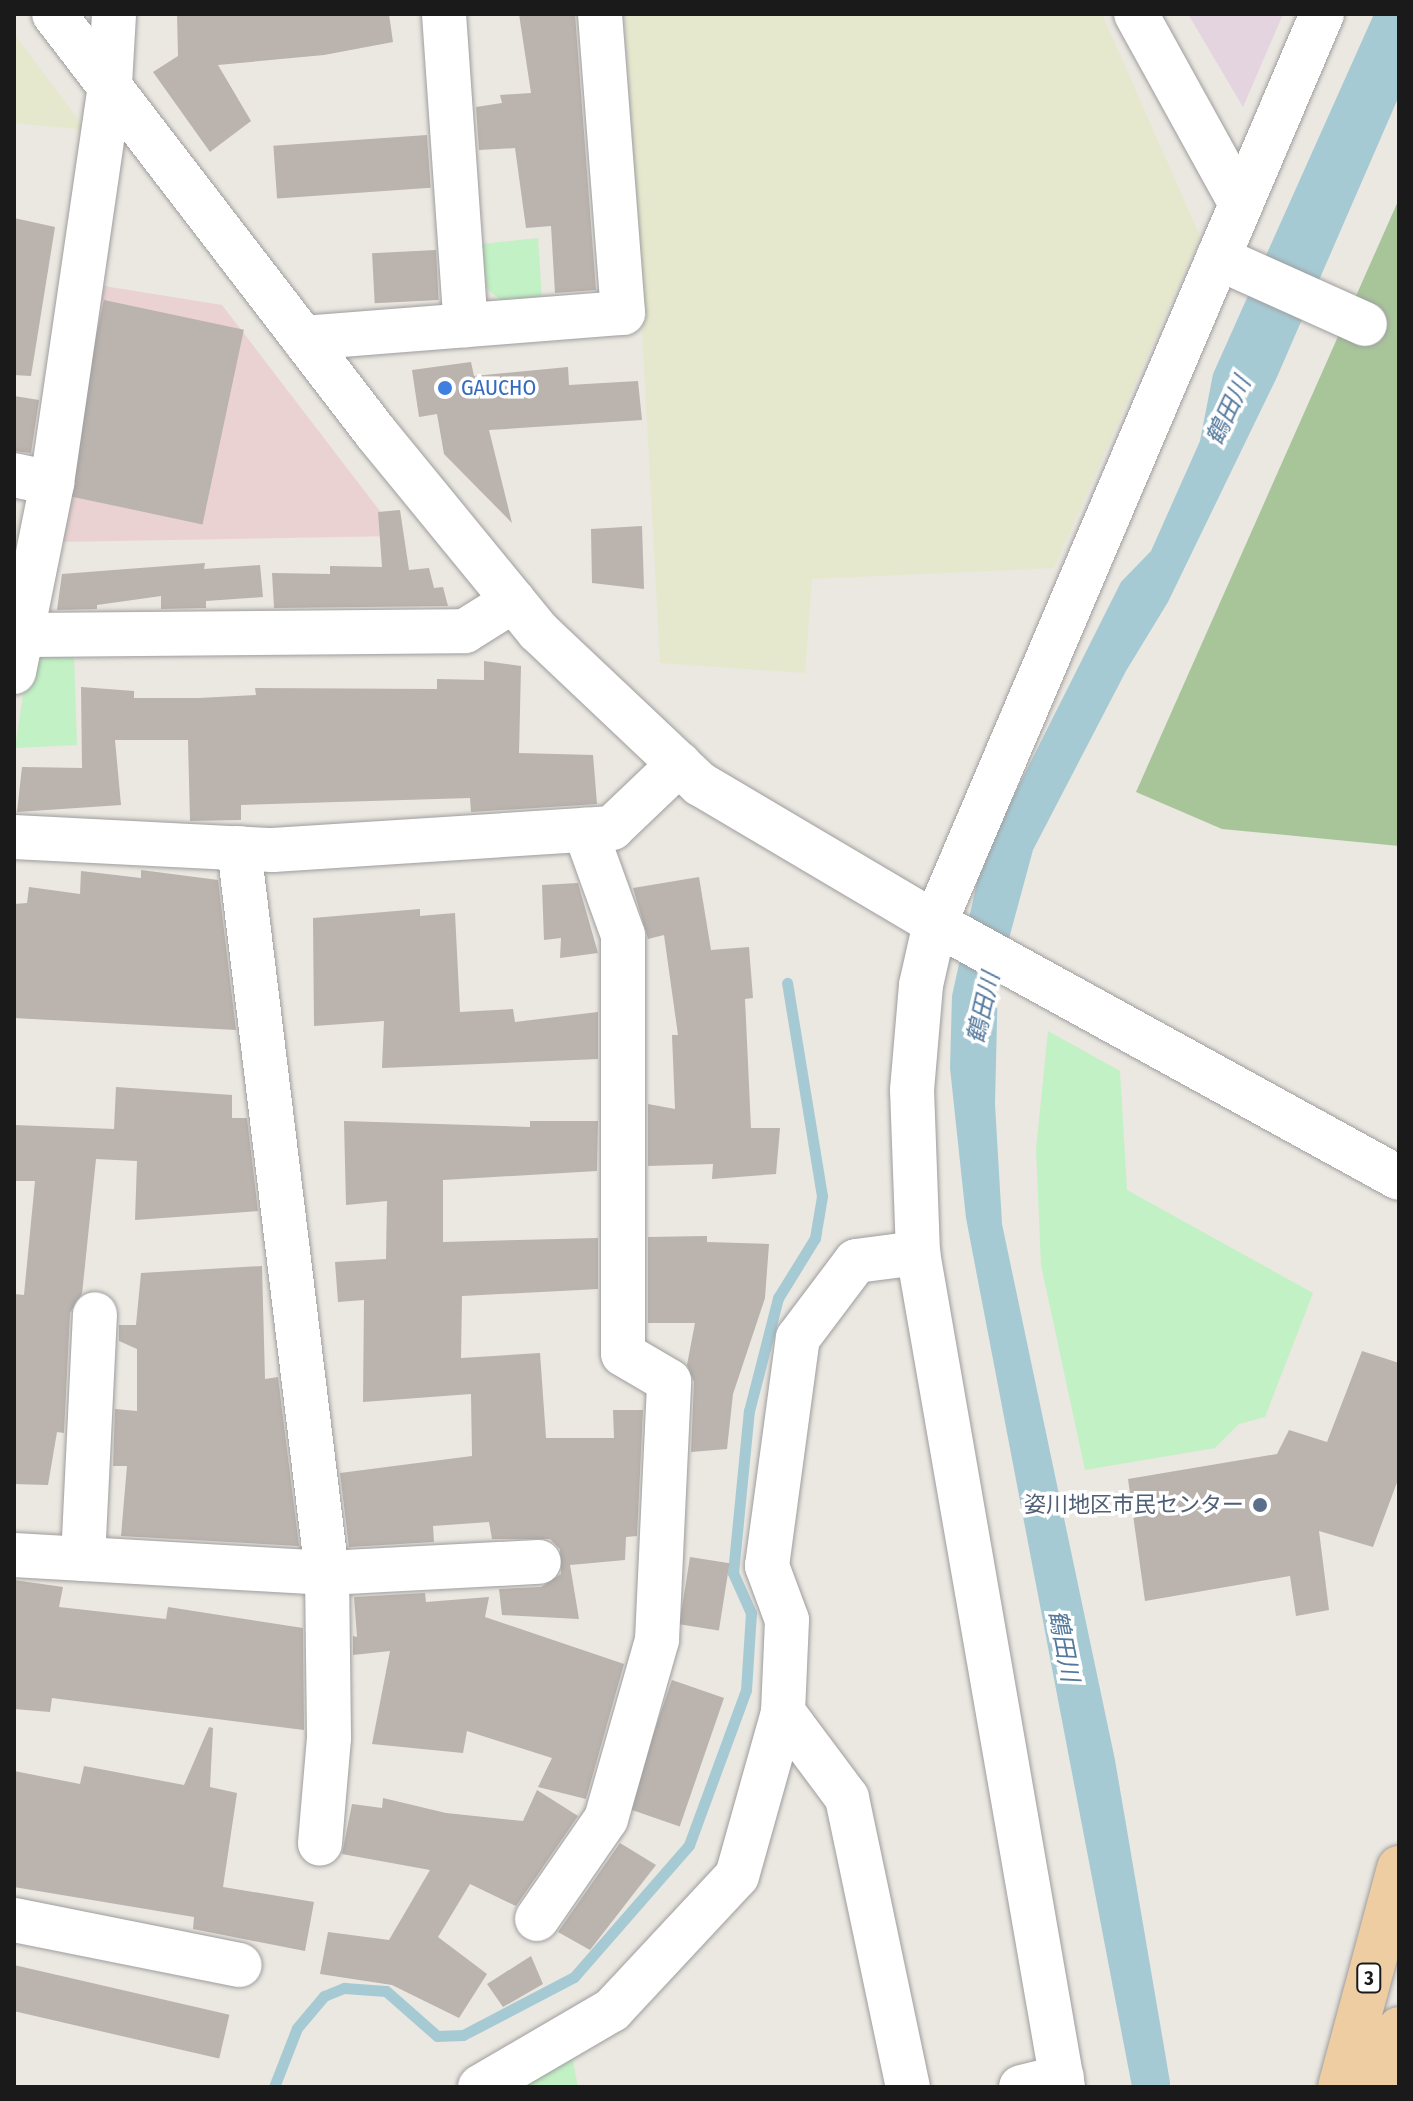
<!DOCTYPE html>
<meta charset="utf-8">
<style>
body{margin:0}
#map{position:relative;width:1413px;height:2101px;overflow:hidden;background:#ebe7e1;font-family:"Fira Sans Condensed","Noto Sans JP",sans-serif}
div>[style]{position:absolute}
.commercial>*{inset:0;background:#ead2d2}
.industrial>*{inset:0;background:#e3d4e0}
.farmland>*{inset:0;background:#e6e8ce}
.forest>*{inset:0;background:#a8c59a}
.park>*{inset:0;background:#c2f1c5}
.water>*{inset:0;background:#a6cad4}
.stream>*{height:11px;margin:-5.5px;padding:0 5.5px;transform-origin:5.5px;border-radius:5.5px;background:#a6cad4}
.building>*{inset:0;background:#bab3ae;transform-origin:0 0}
.roads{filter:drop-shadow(0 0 2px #9e9e9e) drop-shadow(0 0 2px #9e9e9e)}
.minor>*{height:44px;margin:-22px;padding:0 22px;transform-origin:22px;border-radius:22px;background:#fff}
.major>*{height:44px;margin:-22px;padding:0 22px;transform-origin:22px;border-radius:22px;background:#efcda2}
.dots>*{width:22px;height:22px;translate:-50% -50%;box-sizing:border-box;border:4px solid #fff;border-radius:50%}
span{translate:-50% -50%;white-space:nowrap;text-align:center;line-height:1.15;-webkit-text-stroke:7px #fff;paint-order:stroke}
.shield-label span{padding:2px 6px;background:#fff;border:2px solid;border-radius:6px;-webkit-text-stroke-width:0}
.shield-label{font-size:20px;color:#1a1a1a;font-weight:700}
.shop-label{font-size:22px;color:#366cbe}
.left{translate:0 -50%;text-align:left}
.service-label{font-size:22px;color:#4e5e75}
.right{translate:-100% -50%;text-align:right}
.water-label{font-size:24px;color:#54799d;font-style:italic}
.frame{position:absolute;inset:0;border:16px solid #1a1a1a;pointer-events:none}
</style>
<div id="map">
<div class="commercial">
<div style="clip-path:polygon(104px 286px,222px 305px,399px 536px,58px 542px)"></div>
</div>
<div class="industrial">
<div style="clip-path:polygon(1188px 14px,1283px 14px,1243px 107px)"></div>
</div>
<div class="farmland">
<div style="clip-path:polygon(625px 14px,1102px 14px,1200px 236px,1054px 568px,812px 579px,805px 673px,660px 663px)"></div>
<div style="clip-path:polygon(14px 34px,86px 130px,14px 123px)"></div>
</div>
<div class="forest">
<div style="clip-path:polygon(1399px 199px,1399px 846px,1222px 829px,1136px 792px)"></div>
</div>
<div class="park">
<div style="clip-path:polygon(538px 238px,542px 300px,507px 305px,487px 289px,481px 244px)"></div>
<div style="clip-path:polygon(43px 654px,74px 655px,77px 745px,15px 748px,27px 668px)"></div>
<div style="clip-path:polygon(1048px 1031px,1120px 1071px,1127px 1190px,1313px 1293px,1265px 1417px,1239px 1424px,1215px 1448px,1085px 1470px,1041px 1265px,1036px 1149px)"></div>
<div style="clip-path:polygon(569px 2041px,578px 2087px,491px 2087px)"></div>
</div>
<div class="water">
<div style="clip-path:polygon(1374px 14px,1399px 14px,1399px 96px,1277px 377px,1168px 602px,1126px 671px,1033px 850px,998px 979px,995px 1104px,1002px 1224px,1115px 1760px,1170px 2082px,1170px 2087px,1132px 2087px,966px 1218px,950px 1068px,952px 996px,982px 859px,1121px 582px,1151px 551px,1200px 441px,1213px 374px)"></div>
</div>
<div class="stream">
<div style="left:274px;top:2087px;width:63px;rotate:-68.7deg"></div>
<div style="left:297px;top:2028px;width:42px;rotate:-49.8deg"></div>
<div style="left:324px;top:1996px;width:22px;rotate:-22deg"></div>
<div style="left:344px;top:1988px;width:42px;rotate:4.1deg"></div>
<div style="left:386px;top:1991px;width:68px;rotate:41.4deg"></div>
<div style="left:437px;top:2036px;width:26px;rotate:-2deg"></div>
<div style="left:463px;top:2035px;width:125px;rotate:-27.6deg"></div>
<div style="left:574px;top:1977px;width:175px;rotate:-48.9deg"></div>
<div style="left:689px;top:1845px;width:165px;rotate:-69.8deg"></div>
<div style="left:746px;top:1690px;width:77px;rotate:-86.3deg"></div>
<div style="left:751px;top:1613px;width:44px;rotate:-114.2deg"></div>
<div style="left:733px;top:1573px;width:163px;rotate:-84.4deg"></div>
<div style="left:749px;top:1411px;width:117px;rotate:-75.6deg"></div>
<div style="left:778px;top:1298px;width:70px;rotate:-58.3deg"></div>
<div style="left:815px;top:1238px;width:43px;rotate:-80.5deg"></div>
<div style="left:822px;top:1196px;width:216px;rotate:-99.3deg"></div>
</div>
<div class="building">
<div style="clip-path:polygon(177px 14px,389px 14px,393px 42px,324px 55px,218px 65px,251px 121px,210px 152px,153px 72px,178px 56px)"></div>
<div style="clip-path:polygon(519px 14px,575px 14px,596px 290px,555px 293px,551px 226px,526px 228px,515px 148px,479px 150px,476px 107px,502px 103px,500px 95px,531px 93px)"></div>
<div style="left:427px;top:135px;width:53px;height:154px;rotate:86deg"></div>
<div style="clip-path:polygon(14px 218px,55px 227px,31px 376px,14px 375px)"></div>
<div style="left:436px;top:250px;width:50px;height:64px;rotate:87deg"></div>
<div style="left:104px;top:300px;width:143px;height:199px;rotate:12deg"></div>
<div style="clip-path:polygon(471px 362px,474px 376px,568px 367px,569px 385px,638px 381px,642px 420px,489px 430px,512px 523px,444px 454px,437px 414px,419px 417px,412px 370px)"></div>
<div style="clip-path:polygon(14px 396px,39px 400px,31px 453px,14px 451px)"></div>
<div style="clip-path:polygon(400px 510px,409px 570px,429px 568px,434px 588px,443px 587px,448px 606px,274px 608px,272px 573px,330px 574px,330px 566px,382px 567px,378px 512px)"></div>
<div style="clip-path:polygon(642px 526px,644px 589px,592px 583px,591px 529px)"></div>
<div style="clip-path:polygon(205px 563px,204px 569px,260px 565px,263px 597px,206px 601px,206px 608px,161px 609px,161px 596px,97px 605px,97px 609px,57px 610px,62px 574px)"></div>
<div style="clip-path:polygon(484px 661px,521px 666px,519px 753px,593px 755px,597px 804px,471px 812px,470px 798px,241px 805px,241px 820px,190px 821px,188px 740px,115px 740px,121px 805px,17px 812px,22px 767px,82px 768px,81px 687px,134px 691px,134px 698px,199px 698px,256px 695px,255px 688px,437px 689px,437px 679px,484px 680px)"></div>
<div style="clip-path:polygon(141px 870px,218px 880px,236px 1030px,14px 1018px,14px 904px,27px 903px,29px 887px,80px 894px,81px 871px,141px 878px)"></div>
<div style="clip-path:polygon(699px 877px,711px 950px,749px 947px,753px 998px,745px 999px,751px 1128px,780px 1128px,776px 1174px,712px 1179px,713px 1164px,648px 1166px,648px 1104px,675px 1109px,672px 1035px,678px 1035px,664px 935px,648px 939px,633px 888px)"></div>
<div style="clip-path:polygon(578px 883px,598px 953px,560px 958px,561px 938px,544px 940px,542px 885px)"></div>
<div style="clip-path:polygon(420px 909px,420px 916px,455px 913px,460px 1012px,513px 1009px,515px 1022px,598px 1012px,598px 1059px,382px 1068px,384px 1021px,314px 1026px,313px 918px)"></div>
<div style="clip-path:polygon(116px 1087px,232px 1095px,232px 1118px,247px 1118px,258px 1211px,135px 1220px,137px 1161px,96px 1159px,82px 1294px,70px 1313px,64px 1433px,57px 1432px,48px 1485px,14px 1484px,14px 1294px,24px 1295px,35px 1181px,14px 1181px,14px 1125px,114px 1129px)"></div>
<div style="clip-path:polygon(344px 1121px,530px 1127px,530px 1121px,598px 1121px,597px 1171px,443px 1180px,443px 1242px,598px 1238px,598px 1289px,462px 1296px,461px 1358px,540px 1353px,546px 1438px,614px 1438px,613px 1410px,643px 1410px,637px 1536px,626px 1537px,625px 1560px,570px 1565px,579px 1619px,502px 1615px,499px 1589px,541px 1587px,561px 1574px,560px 1549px,550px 1539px,492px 1539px,489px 1522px,433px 1526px,434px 1542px,349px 1547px,340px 1473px,472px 1456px,471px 1394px,363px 1402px,364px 1300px,338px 1302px,335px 1262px,386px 1259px,387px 1201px,346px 1205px)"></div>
<div style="clip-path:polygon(707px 1236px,707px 1242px,769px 1244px,765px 1298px,733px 1394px,727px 1449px,691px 1452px,694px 1382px,687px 1365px,695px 1323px,648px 1323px,648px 1237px)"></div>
<div style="clip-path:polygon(262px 1266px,265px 1379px,278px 1377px,299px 1546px,121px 1536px,127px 1466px,113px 1466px,115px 1409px,137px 1411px,137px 1349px,119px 1341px,119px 1325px,136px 1325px,141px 1273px)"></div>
<div style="clip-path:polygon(1362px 1351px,1399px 1363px,1399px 1477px,1373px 1547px,1319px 1531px,1329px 1610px,1296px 1616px,1290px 1576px,1145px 1601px,1128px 1479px,1277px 1454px,1289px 1430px,1327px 1442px)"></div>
<div style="left:690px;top:1557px;width:40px;height:68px;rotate:9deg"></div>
<div style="clip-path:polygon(14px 1580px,63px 1587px,59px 1607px,166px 1619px,168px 1607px,303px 1628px,304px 1730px,52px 1698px,50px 1712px,14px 1709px)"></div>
<div style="clip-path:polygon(425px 1593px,426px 1602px,489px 1597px,485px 1617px,624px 1664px,586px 1799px,538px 1787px,552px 1758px,467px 1731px,463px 1753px,372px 1744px,390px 1651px,353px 1655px,353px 1636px,357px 1637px,354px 1597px)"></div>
<div style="left:672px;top:1680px;width:55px;height:136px;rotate:19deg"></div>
<div style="clip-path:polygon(209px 1727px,213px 1728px,210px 1787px,237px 1793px,223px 1887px,314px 1902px,305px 1951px,193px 1929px,194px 1917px,14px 1887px,14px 1771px,80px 1784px,84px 1766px,184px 1785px)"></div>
<div style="clip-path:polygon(537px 1790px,578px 1816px,516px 1906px,470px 1884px,438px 1937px,487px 1974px,459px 2018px,392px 1985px,320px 1974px,328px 1932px,389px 1940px,430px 1870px,342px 1854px,352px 1804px,382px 1808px,383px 1798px,446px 1813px,523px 1821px)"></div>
<div style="clip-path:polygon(620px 1843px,656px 1865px,590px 1950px,558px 1932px)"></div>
<div style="clip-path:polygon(531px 1956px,543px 1984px,503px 2007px,487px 1984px)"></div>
<div style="left:14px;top:1965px;width:221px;height:45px;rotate:13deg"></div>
</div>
<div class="roads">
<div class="minor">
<div style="left:54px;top:14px;width:528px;rotate:52.46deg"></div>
<div style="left:376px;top:433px;width:256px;rotate:50.7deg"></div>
<div style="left:538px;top:631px;width:223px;rotate:43.4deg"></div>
<div style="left:700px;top:784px;width:273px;rotate:30.6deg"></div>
<div style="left:935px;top:923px;width:529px;rotate:28.79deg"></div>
<div style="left:444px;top:14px;width:312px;rotate:86deg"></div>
<div style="left:1136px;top:14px;width:217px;rotate:61.1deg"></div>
<div style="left:1218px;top:258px;width:161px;rotate:24.2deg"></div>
<div style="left:303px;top:338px;width:321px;rotate:-4.5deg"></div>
<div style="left:623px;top:313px;width:300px;rotate:-94.4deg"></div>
<div style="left:14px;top:475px;width:39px;rotate:12deg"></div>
<div style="left:21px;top:635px;width:444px;rotate:-0.5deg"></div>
<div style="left:465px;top:631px;width:57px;rotate:-32deg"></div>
<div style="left:14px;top:672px;width:193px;rotate:-78.6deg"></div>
<div style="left:52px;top:483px;width:403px;rotate:-81.7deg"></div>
<div style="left:110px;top:84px;width:70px;rotate:-86.7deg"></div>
<div style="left:14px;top:837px;width:259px;rotate:2.9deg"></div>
<div style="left:273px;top:850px;width:340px;rotate:-3.7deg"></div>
<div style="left:612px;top:828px;width:93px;rotate:-43.7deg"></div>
<div style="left:239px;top:848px;width:730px;rotate:83.08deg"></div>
<div style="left:327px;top:1573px;width:165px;rotate:89.3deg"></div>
<div style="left:329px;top:1738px;width:106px;rotate:94.9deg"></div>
<div style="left:14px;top:1555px;width:314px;rotate:3.3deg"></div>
<div style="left:327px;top:1573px;width:212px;rotate:-3deg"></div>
<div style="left:83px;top:1559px;width:245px;rotate:-87.2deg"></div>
<div style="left:783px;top:1712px;width:107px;rotate:53.3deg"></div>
<div style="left:847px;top:1798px;width:295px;rotate:78.1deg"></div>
<div style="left:537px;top:1919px;width:121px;rotate:-55.4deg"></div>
<div style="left:606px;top:1819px;width:186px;rotate:-74.1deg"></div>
<div style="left:657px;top:1640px;width:259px;rotate:-87.3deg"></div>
<div style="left:669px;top:1381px;width:53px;rotate:-149.6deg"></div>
<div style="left:623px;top:1354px;width:419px;rotate:-90deg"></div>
<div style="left:623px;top:935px;width:112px;rotate:-109.9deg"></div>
<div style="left:14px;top:1920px;width:230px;rotate:11.3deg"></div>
<div style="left:480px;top:2087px;width:153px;rotate:-30.3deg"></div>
<div style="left:612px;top:2010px;width:183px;rotate:-47deg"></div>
<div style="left:737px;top:1876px;width:170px;rotate:-74.3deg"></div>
<div style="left:783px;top:1712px;width:92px;rotate:-87.5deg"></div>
<div style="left:787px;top:1620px;width:58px;rotate:-110.3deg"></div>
<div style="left:767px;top:1566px;width:230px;rotate:-82.3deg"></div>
<div style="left:798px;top:1338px;width:96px;rotate:-53deg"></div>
<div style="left:856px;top:1261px;width:63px;rotate:-7.4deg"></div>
<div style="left:1021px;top:2087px;width:42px;rotate:-13.7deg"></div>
<div style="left:1063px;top:2087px;width:847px;rotate:-99.86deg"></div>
<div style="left:918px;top:1253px;width:163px;rotate:-92.1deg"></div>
<div style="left:912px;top:1090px;width:105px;rotate:-85.1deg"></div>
<div style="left:921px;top:985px;width:64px;rotate:-77.3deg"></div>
<div style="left:935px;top:923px;width:988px;rotate:-66.94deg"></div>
</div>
<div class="major">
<div style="left:1340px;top:2087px;width:227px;rotate:-74.9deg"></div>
<div style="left:1383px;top:2087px;width:60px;rotate:-74.6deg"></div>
</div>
</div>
<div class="dots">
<div style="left:445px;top:388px;background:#3f7fe0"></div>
<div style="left:1260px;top:1505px;background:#5c6f8a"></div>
</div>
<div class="shield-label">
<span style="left:1369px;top:1978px">3</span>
</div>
<div class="shop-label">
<span class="left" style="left:461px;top:388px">GAUCHO</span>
</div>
<div class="service-label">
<span class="right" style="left:1244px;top:1505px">姿川地区市民センター</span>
</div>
<div class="water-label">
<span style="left:1229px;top:411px;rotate:-65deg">鶴田川</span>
<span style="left:984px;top:1008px;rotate:-77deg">鶴田川</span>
<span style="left:1063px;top:1646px;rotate:79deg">鶴田川</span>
</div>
<div class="frame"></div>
</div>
